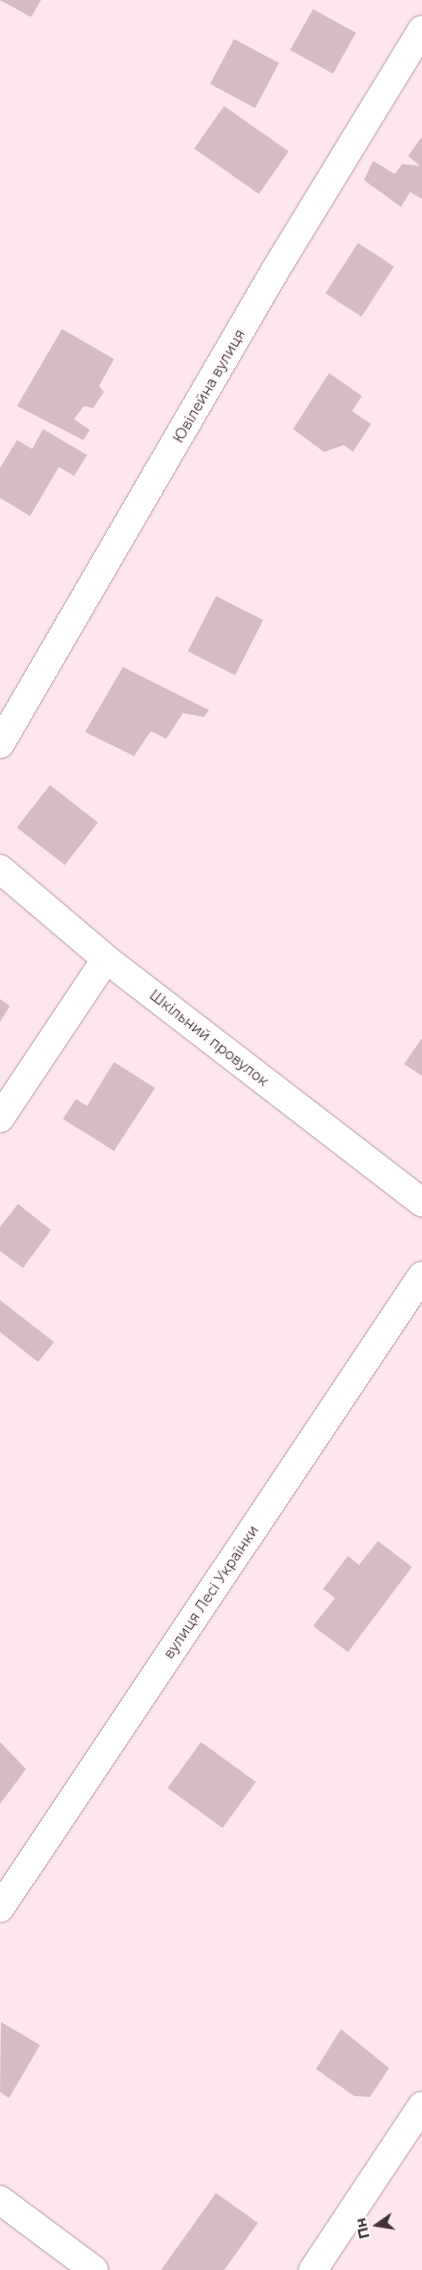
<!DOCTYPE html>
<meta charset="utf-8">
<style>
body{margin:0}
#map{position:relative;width:422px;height:2270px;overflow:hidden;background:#fee6ee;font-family:Montserrat,sans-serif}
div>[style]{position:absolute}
.building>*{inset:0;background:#d7bbc4;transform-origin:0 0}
.roads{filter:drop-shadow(0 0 1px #b69ba4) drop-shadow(0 0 1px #b69ba4)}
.street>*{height:28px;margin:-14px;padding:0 14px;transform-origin:14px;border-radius:14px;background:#fff}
span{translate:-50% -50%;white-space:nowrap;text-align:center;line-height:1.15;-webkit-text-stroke:4px #fff9fb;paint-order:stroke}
.street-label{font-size:14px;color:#3e3236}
.north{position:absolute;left:352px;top:2200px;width:50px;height:50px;-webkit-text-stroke:4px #fff9fb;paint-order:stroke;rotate:257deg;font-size:14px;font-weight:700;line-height:20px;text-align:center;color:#3e3236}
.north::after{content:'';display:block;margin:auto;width:18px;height:22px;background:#3e3236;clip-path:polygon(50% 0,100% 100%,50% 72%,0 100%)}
</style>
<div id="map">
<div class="building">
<div style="clip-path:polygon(0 0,41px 0,31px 17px)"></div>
<div style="left:313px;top:9px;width:49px;height:47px;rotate:29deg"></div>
<div style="left:234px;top:39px;width:51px;height:51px;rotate:28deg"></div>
<div style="left:224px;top:106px;width:79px;height:52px;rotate:35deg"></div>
<div style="clip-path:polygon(422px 137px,422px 199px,410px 192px,401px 207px,364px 180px,373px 161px,395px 174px,402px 164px,420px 166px,408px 156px)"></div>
<div style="left:358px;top:243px;width:43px;height:60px;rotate:33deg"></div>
<div style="clip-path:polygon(62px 329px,114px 359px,99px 386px,104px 392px,93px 408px,84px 406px,74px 419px,90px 430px,83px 440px,17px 406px)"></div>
<div style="clip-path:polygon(329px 373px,362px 396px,352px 411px,371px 424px,353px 452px,344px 445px,324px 452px,293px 429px)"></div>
<div style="clip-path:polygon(43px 429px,87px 455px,74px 476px,59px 467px,30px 516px,0 498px,0 468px,17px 440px,32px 449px)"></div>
<div style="left:216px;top:596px;width:53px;height:62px;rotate:27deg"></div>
<div style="clip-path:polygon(123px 667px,209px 710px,204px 717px,183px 713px,166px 739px,151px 731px,134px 756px,85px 732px)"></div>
<div style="left:50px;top:785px;width:61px;height:54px;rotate:38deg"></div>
<div style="clip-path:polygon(0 999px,10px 1006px,0 1022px)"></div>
<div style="clip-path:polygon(422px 1038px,422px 1076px,404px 1064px)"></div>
<div style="clip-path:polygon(114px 1062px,155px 1088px,114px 1151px,63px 1119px,76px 1099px,87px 1106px)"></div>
<div style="clip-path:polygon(18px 1204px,51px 1230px,23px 1268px,0 1251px,0 1227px)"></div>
<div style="clip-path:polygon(0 1300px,54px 1342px,38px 1362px,0 1332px)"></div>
<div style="clip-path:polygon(378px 1541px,412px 1567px,348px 1652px,313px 1626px,335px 1598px,323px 1589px,348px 1556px,359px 1565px)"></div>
<div style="clip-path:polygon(0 1742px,26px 1769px,0 1804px)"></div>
<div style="left:201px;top:1742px;width:68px;height:57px;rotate:36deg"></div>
<div style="clip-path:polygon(1px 2022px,40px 2045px,9px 2098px,0 2092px)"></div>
<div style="clip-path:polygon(341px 2029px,389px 2068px,370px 2097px,354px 2096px,316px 2069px)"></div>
<div style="clip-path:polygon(216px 2193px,258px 2223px,224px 2270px,161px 2270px)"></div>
</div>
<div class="roads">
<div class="street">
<div style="left:0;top:744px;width:549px;rotate:-59.84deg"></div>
<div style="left:276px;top:269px;width:280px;rotate:-58.6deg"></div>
<div style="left:0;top:869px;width:139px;rotate:40.3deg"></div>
<div style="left:106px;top:959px;width:399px;rotate:37.6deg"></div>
<div style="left:0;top:1118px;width:191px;rotate:-56.3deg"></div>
<div style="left:0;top:1908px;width:760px;rotate:-56.27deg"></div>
<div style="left:0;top:2200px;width:117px;rotate:36.7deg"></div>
<div style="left:313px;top:2270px;width:197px;rotate:-56.4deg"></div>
</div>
</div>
<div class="street-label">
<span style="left:209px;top:386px;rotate:-60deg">Ювілейна вулиця</span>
<span style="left:209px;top:1038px;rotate:38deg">Шкільний провулок</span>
<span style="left:211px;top:1592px;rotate:-56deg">вулиця Лесі Українки</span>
</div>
<div class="north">Пн</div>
</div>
